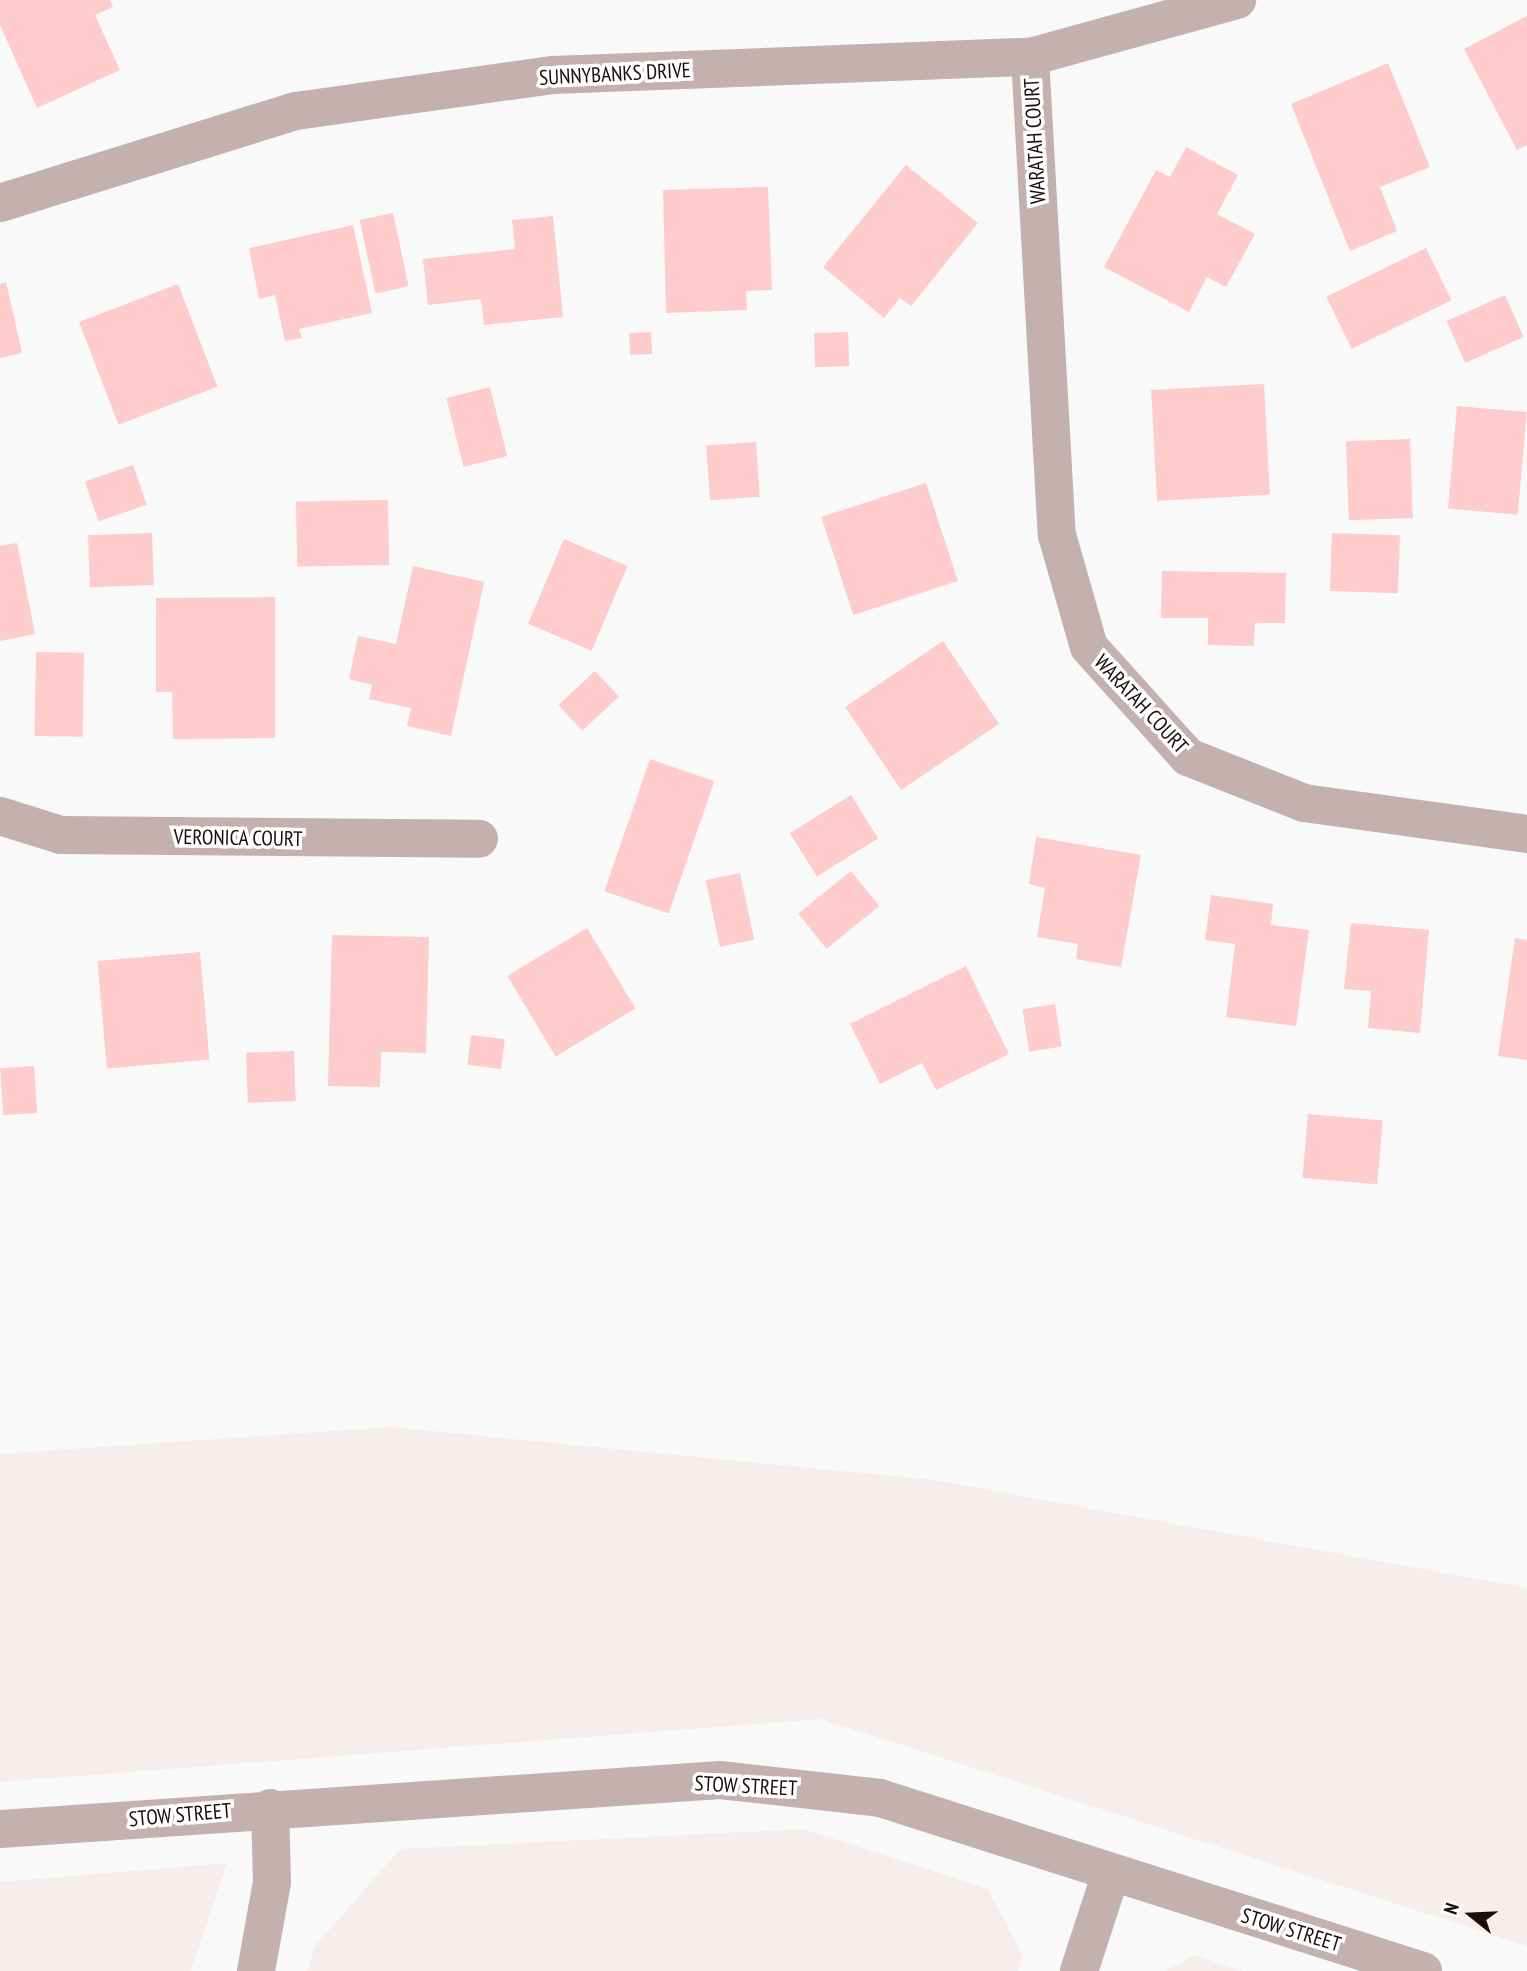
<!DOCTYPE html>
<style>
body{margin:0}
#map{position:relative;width:1527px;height:1971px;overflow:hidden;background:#f9f9f9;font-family:"PT Sans Narrow",sans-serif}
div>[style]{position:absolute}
.built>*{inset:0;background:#f8eded}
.building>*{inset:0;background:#fdcccb;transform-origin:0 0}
.street>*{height:38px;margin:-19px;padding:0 19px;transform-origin:19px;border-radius:19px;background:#c3b0af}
span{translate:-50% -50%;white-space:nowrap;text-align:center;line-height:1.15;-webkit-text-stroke:7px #fff;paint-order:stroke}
.street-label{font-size:21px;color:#1b0d0d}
.north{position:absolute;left:1436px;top:1880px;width:70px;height:70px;-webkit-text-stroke:5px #fff;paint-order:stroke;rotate:288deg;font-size:19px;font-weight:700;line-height:28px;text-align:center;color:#1b0d0d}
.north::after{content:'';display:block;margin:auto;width:24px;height:32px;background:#1b0d0d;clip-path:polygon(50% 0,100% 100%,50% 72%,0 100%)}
</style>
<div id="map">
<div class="built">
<div style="clip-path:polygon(391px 1427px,934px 1480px,1527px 1588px,1527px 1946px,821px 1719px,0 1782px,0 1454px)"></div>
<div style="clip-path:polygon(804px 1829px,988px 1889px,1023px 1956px,1018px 1971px,307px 1971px,315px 1946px,400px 1849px)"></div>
<div style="clip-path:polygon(227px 1863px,191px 1971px,0 1971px,0 1882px)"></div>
<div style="clip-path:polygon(1195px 1955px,1243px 1971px,1165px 1971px)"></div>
</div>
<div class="building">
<div style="clip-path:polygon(0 0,110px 0,113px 7px,95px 15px,120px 70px,37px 108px,0 25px)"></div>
<div style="clip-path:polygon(1527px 16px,1527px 145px,1517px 150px,1464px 49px)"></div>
<div style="clip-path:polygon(1388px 63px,1430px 167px,1380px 187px,1397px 231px,1350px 251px,1291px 104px)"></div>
<div style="clip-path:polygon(1186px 147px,1238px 175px,1217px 214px,1255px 234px,1226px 287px,1207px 277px,1189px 312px,1104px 267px,1156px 170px,1170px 177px)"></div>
<div style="clip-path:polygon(906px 165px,978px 223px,911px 306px,900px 298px,884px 318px,823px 267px)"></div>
<div style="clip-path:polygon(768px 187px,772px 290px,746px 291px,747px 310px,666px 313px,663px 190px)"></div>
<div style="left:393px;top:213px;width:75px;height:34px;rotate:78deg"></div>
<div style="clip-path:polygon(553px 216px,563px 317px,484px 325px,481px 299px,428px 305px,423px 259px,515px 249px,512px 220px)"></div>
<div style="clip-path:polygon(353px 225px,372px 313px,299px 329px,302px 338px,285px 341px,275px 295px,259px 299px,249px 248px)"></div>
<div style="left:1426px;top:248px;width:58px;height:111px;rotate:64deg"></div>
<div style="clip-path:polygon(6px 282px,22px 353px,0 358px,0 284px)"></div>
<div style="left:178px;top:284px;width:110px;height:106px;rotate:69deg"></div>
<div style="left:1505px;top:295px;width:46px;height:64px;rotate:66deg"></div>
<div style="left:651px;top:332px;width:22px;height:22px;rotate:87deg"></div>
<div style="left:848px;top:332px;width:34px;height:34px;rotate:88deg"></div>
<div style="left:1264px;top:384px;width:111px;height:113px;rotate:87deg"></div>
<div style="left:490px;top:387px;width:71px;height:45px;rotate:76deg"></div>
<div style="left:1457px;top:406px;width:70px;height:103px;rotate:5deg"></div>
<div style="left:1410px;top:439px;width:79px;height:64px;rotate:88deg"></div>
<div style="left:756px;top:442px;width:55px;height:50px;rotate:86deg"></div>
<div style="left:133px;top:465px;width:42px;height:51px;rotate:71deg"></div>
<div style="left:926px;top:483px;width:103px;height:110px;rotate:72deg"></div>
<div style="left:388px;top:500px;width:65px;height:92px;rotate:89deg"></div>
<div style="left:152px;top:533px;width:52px;height:64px;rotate:88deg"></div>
<div style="left:1332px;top:533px;width:68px;height:58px;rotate:2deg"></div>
<div style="left:564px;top:539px;width:69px;height:92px;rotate:23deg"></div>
<div style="clip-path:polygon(17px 543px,35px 634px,0 641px,0 546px)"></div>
<div style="clip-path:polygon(413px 566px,484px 582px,451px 736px,407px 726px,411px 708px,369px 699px,372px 685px,349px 679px,358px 636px,396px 644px)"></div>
<div style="clip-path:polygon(1162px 571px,1286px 573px,1285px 623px,1255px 623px,1254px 646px,1208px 645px,1208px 618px,1161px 618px)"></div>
<div style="clip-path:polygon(275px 597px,275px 738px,173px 739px,172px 692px,156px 692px,156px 598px)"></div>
<div style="left:943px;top:641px;width:100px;height:118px;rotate:56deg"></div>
<div style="left:36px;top:652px;width:48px;height:84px;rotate:1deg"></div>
<div style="left:595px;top:671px;width:35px;height:50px;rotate:47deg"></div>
<div style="left:650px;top:759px;width:68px;height:140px;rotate:19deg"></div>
<div style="left:851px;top:795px;width:51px;height:72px;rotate:58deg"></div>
<div style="clip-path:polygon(1036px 837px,1141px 855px,1121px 967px,1076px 959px,1078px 944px,1037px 937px,1045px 888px,1029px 884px)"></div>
<div style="left:851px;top:871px;width:45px;height:68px;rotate:51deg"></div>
<div style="left:740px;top:873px;width:68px;height:35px;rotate:78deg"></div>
<div style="clip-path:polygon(1211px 895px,1273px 904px,1271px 925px,1309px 930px,1296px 1026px,1226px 1017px,1235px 944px,1205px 940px)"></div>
<div style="clip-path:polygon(1351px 923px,1429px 930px,1420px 1033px,1368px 1028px,1371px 991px,1344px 989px)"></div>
<div style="left:587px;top:928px;width:94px;height:93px;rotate:59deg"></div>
<div style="clip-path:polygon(332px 935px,429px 937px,426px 1053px,381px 1052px,380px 1087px,328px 1086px)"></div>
<div style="clip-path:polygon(1515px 938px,1527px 940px,1527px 1060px,1498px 1056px)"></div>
<div style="left:200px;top:952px;width:108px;height:103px;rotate:85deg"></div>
<div style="clip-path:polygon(966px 966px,1009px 1054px,936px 1090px,922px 1063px,880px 1084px,850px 1024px)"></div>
<div style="left:1055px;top:1004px;width:43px;height:33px;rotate:81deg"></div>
<div style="left:471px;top:1035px;width:34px;height:30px;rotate:7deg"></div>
<div style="left:294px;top:1051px;width:50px;height:48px;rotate:88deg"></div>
<div style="left:34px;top:1066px;width:47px;height:34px;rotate:86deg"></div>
<div style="left:1308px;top:1114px;width:75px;height:64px;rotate:5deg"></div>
</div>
<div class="street">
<div style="left:1030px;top:57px;width:479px;rotate:86.8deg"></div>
<div style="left:1057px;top:535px;width:116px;rotate:74.1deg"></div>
<div style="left:1089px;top:647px;width:148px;rotate:48deg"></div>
<div style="left:1188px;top:757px;width:125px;rotate:21.6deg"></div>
<div style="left:1304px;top:803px;width:225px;rotate:7.9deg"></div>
<div style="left:0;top:203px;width:310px;rotate:-17.3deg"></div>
<div style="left:296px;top:111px;width:260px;rotate:-8deg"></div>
<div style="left:553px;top:75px;width:477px;rotate:-2.2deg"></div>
<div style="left:1030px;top:57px;width:215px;rotate:-15.4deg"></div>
<div style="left:0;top:816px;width:64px;rotate:17.3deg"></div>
<div style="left:61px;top:835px;width:418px;rotate:0.5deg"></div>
<div style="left:0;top:1829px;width:722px;rotate:-3.89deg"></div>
<div style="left:720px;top:1780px;width:161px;rotate:6.4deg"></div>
<div style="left:880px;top:1798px;width:570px;rotate:17.67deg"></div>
<div style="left:256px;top:1971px;width:90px;rotate:-79.8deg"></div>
<div style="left:272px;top:1882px;width:74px;rotate:-91.5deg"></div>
<div style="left:1079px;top:1971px;width:103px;rotate:-71.9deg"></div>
</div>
<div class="street-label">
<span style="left:615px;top:74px;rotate:-3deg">SUNNYBANKS DRIVE</span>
<span style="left:1035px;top:141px;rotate:-93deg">WARATAH COURT</span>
<span style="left:1141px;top:704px;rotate:47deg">WARATAH COURT</span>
<span style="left:238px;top:838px;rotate:1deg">VERONICA COURT</span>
<span style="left:746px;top:1786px;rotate:3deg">STOW STREET</span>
<span style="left:180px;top:1815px;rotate:-5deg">STOW STREET</span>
<span style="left:1291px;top:1930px;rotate:17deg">STOW STREET</span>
</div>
<div class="north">N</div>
</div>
